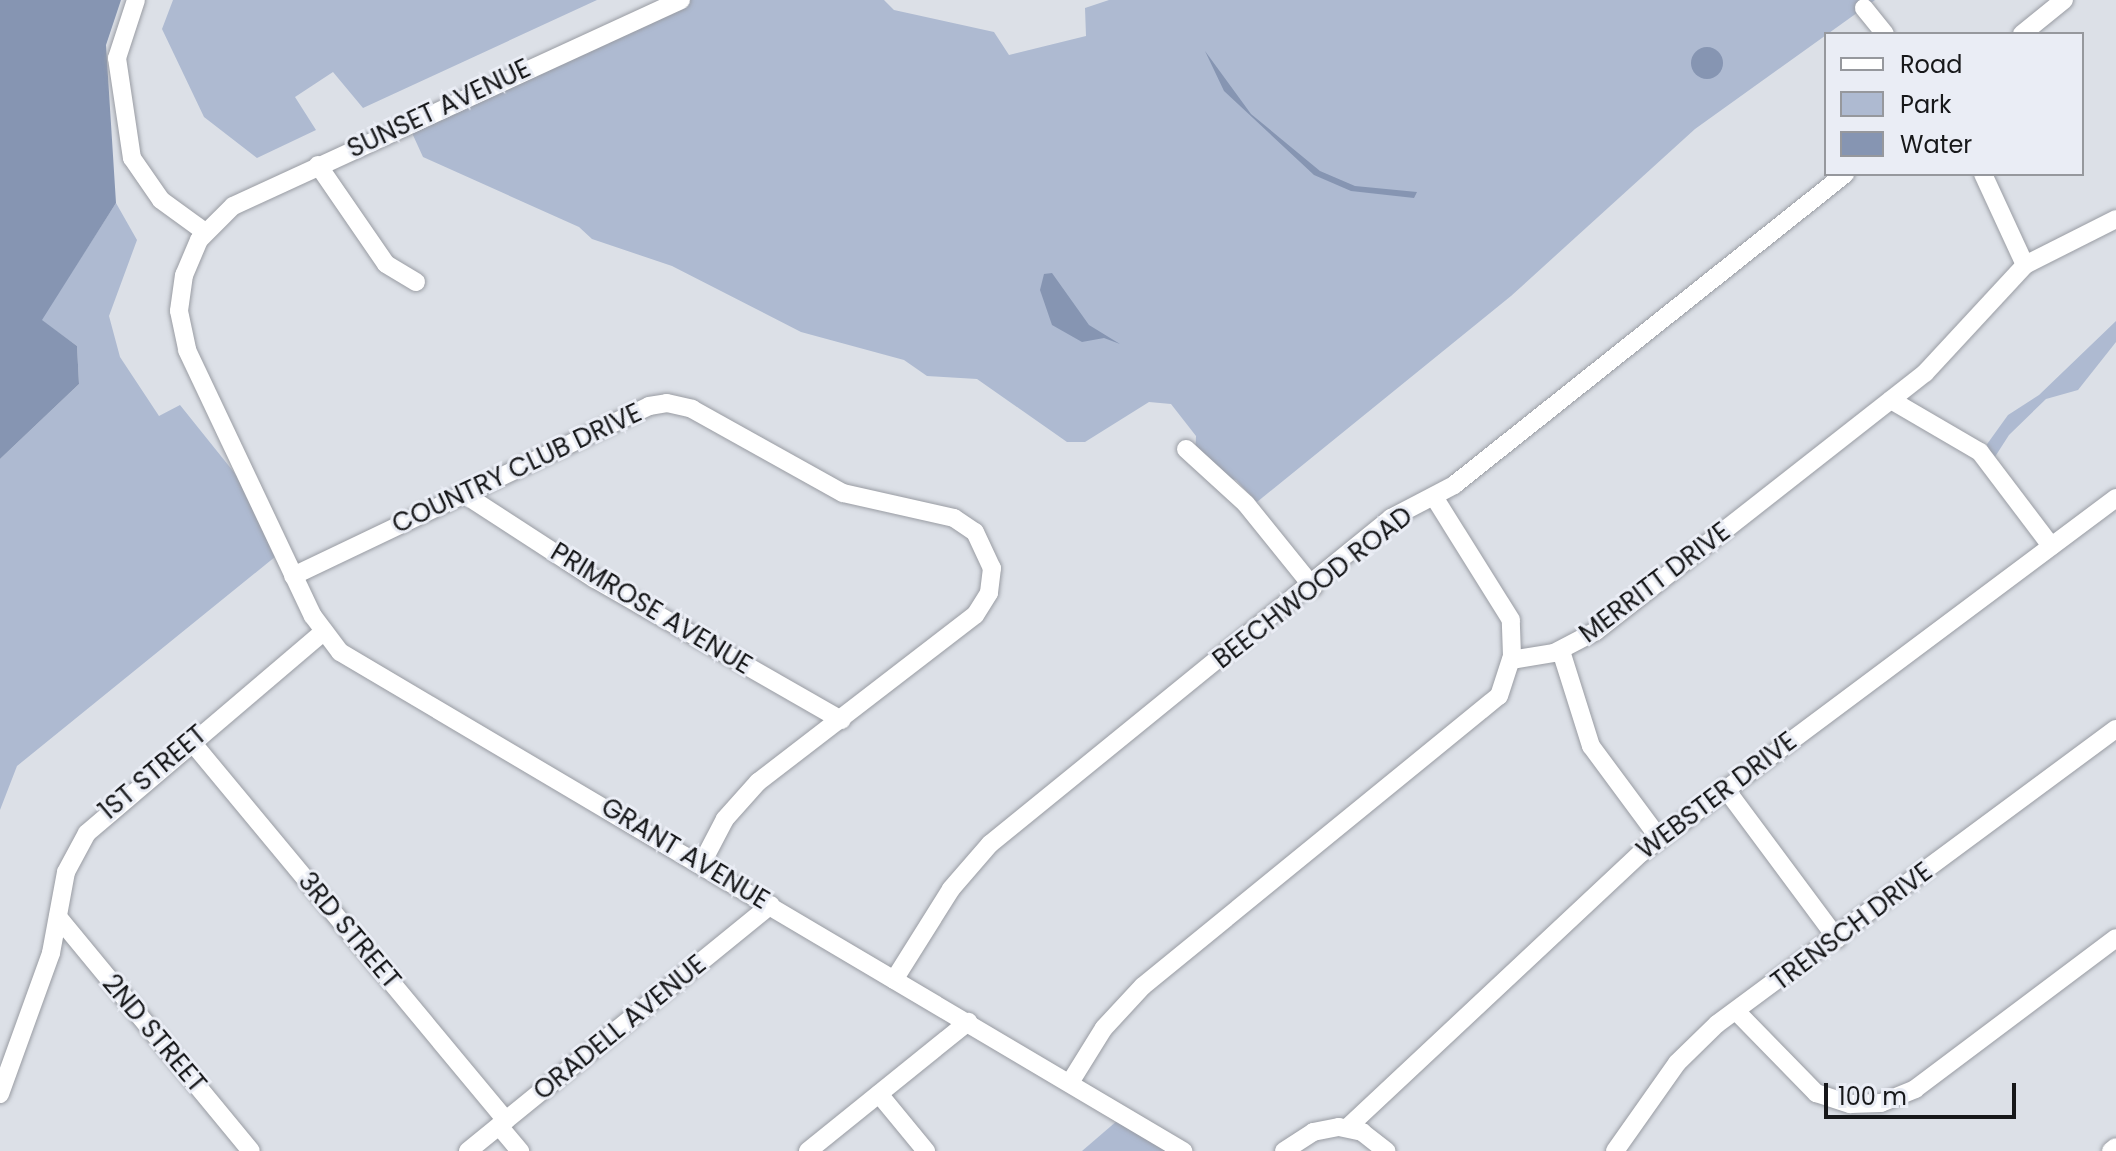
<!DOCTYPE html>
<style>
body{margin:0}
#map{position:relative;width:2116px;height:1151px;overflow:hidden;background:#dce0e7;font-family:Poppins,sans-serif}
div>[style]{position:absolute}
.green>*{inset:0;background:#aebad1}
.water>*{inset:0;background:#8695b2}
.round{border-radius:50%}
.roads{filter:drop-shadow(0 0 2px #999ca3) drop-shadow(0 0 2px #999ca3)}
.minor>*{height:18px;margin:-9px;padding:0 9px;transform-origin:9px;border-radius:9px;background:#fff}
span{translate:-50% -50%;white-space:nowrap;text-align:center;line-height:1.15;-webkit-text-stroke:6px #eaedf5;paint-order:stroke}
.street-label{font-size:26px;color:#17181a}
.legend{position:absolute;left:1824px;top:32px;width:260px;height:144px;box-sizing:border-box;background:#eaedf5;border:2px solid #96989d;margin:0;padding:10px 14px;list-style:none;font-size:24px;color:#17181a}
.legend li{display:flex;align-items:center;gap:16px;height:40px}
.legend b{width:40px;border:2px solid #96989d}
.scale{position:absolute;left:1824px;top:1083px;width:192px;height:36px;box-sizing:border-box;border:4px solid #17181a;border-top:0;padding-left:10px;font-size:24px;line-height:28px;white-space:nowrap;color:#17181a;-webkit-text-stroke:6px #eaedf5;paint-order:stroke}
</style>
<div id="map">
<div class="green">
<div style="clip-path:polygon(173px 0,597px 0,363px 108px,333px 72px,295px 97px,316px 130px,257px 158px,204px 117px,162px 29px)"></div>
<div style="clip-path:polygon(681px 0,884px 0,894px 10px,994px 32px,1009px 55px,1086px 36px,1085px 8px,1109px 0,1875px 0,1695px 129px,1511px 296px,1257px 502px,1236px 480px,1216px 476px,1195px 457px,1196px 436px,1171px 404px,1149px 402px,1085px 442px,1067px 442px,977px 379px,927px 376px,904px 360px,801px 332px,672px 266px,592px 239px,579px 227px,423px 157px,412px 133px)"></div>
<div style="clip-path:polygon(116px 203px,137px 240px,109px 316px,120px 357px,159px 416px,180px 405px,253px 496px,281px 552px,17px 766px,0 810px,0 459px,79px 384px,77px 346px,41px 320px)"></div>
<div style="clip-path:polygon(2116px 321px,2116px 342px,2078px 390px,2046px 399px,2009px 435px,1991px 463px,1985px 447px,2008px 415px,2039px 395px)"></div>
<div style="clip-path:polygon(1125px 1114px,1183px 1151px,1082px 1151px)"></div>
</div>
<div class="water">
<div style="clip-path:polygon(0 0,121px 0,106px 45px,116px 203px,42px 320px,77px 346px,79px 384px,0 459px)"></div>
<div class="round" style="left:1691px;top:47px;width:32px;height:32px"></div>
<div style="clip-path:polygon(1205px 51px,1251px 114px,1320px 171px,1355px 186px,1417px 192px,1414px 198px,1351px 191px,1314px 175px,1224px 91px)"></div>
<div style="clip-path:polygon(1052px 273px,1089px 325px,1120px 344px,1104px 338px,1082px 342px,1052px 325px,1040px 290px,1044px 274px)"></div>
</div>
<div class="roads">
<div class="minor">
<div style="left:136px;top:0;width:61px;rotate:108.1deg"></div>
<div style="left:117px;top:58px;width:101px;rotate:81.5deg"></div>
<div style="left:132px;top:158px;width:51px;rotate:55.4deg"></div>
<div style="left:161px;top:200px;width:54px;rotate:36deg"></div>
<div style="left:681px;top:0;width:493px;rotate:155.3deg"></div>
<div style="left:233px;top:206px;width:48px;rotate:135deg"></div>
<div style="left:199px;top:240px;width:38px;rotate:113deg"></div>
<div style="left:184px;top:275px;width:36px;rotate:98deg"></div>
<div style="left:179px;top:311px;width:40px;rotate:78deg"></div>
<div style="left:187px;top:350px;width:294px;rotate:64.7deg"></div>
<div style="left:313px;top:616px;width:45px;rotate:53.1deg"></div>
<div style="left:340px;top:652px;width:980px;rotate:30.62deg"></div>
<div style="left:1864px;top:8px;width:33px;rotate:51deg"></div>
<div style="left:2022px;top:34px;width:54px;rotate:-39deg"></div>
<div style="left:318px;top:165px;width:120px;rotate:55.5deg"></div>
<div style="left:386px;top:264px;width:35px;rotate:31deg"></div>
<div style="left:1983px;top:174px;width:100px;rotate:65.2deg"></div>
<div style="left:1891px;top:400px;width:103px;rotate:30.3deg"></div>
<div style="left:1980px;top:452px;width:118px;rotate:52.9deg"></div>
<div style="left:1186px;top:449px;width:81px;rotate:42.5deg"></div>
<div style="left:1246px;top:504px;width:107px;rotate:51.1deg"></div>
<div style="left:464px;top:494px;width:156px;rotate:33deg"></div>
<div style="left:595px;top:579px;width:284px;rotate:29.8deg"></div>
<div style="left:293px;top:576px;width:395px;rotate:-25.5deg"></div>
<div style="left:649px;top:406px;width:18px;rotate:-9deg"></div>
<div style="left:667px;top:403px;width:26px;rotate:13deg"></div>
<div style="left:692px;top:409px;width:173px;rotate:29.1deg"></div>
<div style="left:843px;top:493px;width:114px;rotate:12.7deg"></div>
<div style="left:954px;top:518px;width:25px;rotate:34deg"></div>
<div style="left:975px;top:532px;width:40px;rotate:65deg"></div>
<div style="left:992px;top:568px;width:25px;rotate:97deg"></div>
<div style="left:989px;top:593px;width:26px;rotate:122deg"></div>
<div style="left:975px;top:615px;width:274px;rotate:142.4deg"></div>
<div style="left:758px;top:782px;width:50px;rotate:131.7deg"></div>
<div style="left:725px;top:819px;width:50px;rotate:117.6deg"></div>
<div style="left:1561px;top:651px;width:100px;rotate:72.5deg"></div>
<div style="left:1591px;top:746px;width:114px;rotate:53.5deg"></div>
<div style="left:1511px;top:660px;width:44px;rotate:-9.2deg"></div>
<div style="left:1554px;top:653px;width:47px;rotate:-27.6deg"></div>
<div style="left:1596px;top:631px;width:418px;rotate:-38.1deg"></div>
<div style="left:1925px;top:373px;width:147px;rotate:-47.2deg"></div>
<div style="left:2025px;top:265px;width:102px;rotate:-26.8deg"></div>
<div style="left:191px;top:741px;width:493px;rotate:50.3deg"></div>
<div style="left:1725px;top:788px;width:188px;rotate:53.4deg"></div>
<div style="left:58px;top:917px;width:303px;rotate:50.5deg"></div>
<div style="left:894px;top:980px;width:107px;rotate:-57.9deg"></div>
<div style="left:951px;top:889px;width:60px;rotate:-49.1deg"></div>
<div style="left:990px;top:844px;width:517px;rotate:-39.11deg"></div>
<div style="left:1391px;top:518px;width:71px;rotate:-27.6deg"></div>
<div style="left:1454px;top:485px;width:500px;rotate:-38.5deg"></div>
<div style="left:1736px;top:1011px;width:115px;rotate:45.7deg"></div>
<div style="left:1816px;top:1093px;width:36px;rotate:18deg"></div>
<div style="left:1850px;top:1104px;width:31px;rotate:-2deg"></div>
<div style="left:1881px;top:1103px;width:37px;rotate:-22deg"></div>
<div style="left:1915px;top:1089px;width:251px;rotate:-36.9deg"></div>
<div style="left:1071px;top:1081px;width:62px;rotate:-58.1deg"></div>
<div style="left:1104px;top:1028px;width:57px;rotate:-47.1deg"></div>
<div style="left:1143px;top:986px;width:459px;rotate:-39.2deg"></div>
<div style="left:1499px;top:696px;width:42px;rotate:-72deg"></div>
<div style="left:1512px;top:656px;width:36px;rotate:-92deg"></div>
<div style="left:1511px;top:620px;width:145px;rotate:-122deg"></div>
<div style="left:0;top:1094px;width:150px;rotate:-70.1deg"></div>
<div style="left:51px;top:953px;width:82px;rotate:-79.5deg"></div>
<div style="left:66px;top:872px;width:44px;rotate:-61.7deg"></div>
<div style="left:87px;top:833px;width:311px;rotate:-40.4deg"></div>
<div style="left:879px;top:1094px;width:74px;rotate:50.5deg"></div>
<div style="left:499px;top:1126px;width:33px;rotate:50deg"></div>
<div style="left:1347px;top:1128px;width:403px;rotate:-43.1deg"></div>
<div style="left:1641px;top:853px;width:593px;rotate:-36.77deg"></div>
<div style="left:468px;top:1151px;width:390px;rotate:-39.1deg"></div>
<div style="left:808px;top:1151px;width:206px;rotate:-38.9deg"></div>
<div style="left:1284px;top:1151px;width:35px;rotate:-33deg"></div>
<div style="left:1313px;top:1132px;width:26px;rotate:-11deg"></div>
<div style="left:1339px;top:1127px;width:24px;rotate:12deg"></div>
<div style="left:1362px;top:1132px;width:31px;rotate:38deg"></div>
<div style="left:1615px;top:1151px;width:108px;rotate:-54.8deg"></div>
<div style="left:1677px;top:1063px;width:56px;rotate:-44.3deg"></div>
<div style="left:1717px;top:1024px;width:496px;rotate:-36.5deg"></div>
<div style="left:2111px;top:1151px;width:6px;rotate:-39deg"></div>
</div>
</div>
<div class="street-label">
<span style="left:439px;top:109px;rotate:-25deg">SUNSET AVENUE</span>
<span style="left:517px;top:469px;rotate:-25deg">COUNTRY CLUB DRIVE</span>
<span style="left:1655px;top:583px;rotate:-37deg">MERRITT DRIVE</span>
<span style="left:1313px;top:588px;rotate:-38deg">BEECHWOOD ROAD</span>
<span style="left:651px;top:609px;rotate:31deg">PRIMROSE AVENUE</span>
<span style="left:153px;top:773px;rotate:-40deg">1ST STREET</span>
<span style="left:1717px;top:796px;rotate:-37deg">WEBSTER DRIVE</span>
<span style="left:685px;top:854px;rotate:31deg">GRANT AVENUE</span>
<span style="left:1852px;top:927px;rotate:-37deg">TRENSCH DRIVE</span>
<span style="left:349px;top:931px;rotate:50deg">3RD STREET</span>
<span style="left:620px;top:1028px;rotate:-39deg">ORADELL AVENUE</span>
<span style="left:154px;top:1034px;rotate:50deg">2ND STREET</span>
</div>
<ul class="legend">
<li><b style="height:10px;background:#fff"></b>Road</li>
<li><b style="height:22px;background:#aebad1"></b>Park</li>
<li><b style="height:22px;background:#8695b2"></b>Water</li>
</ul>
<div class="scale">100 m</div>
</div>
